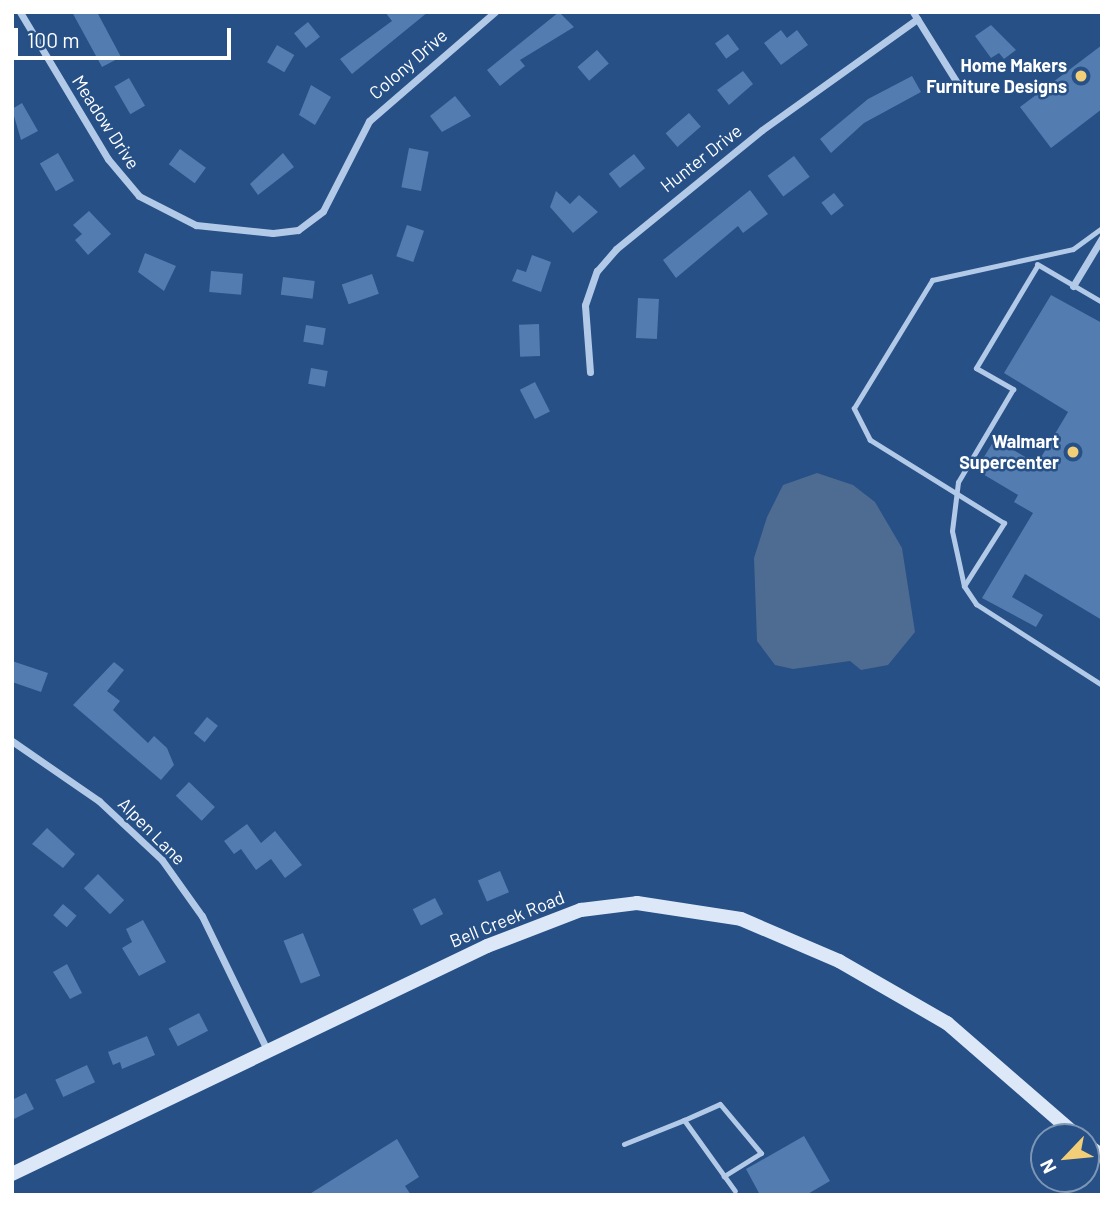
<!DOCTYPE html>
<style>
body{margin:0}
#map{position:relative;width:1114px;height:1207px;overflow:hidden;background:#265086;font-family:Barlow,sans-serif}
div>[style]{position:absolute}
.water>*{inset:0;background:#4e6b92}
.building>*{inset:0;background:#537cb0;transform-origin:0 0}
.lane>*{height:5px;margin:-2.5px;padding:0 2.5px;transform-origin:2.5px;border-radius:2.5px;background:#b2cae8}
.street>*{height:7px;margin:-3.5px;padding:0 3.5px;transform-origin:3.5px;border-radius:3.5px;background:#b2cae8}
.secondary>*{height:14px;margin:-7px;padding:0 7px;transform-origin:7px;border-radius:7px;background:#dce7f7}
.dots>*{width:19px;height:19px;translate:-50% -50%;box-sizing:border-box;border:4px solid #265086;border-radius:50%}
span{translate:-50% -50%;white-space:nowrap;text-align:center;line-height:1.15;-webkit-text-stroke:5px #265086;paint-order:stroke}
.street-label{font-size:18px;color:#fff}
.poi-label{font-size:18px;color:#fff;font-weight:700}
.right{translate:-100% -50%;text-align:right}
.frame{position:absolute;inset:0;border:14px solid #fff;pointer-events:none}
.north{position:absolute;left:1030px;top:1123px;width:70px;height:70px;box-sizing:border-box;background:#265086;border:2px solid #7d96b6;border-radius:50%;rotate:244deg;font-size:19px;font-weight:700;line-height:28px;text-align:center;color:#fff}
.north::after{content:'';display:block;margin:auto;width:24px;height:32px;background:#f1ce77;clip-path:polygon(50% 0,100% 100%,50% 72%,0 100%)}
.scale{position:absolute;left:14px;top:28px;width:217px;height:32px;box-sizing:border-box;border:4px solid #fff;border-top:0;padding-left:9px;font-size:21px;line-height:24px;white-space:nowrap;color:#fff;-webkit-text-stroke:5px #265086;paint-order:stroke}
</style>
<div id="map">
<div class="water">
<div style="clip-path:polygon(817px 473px,853px 485px,875px 502px,902px 548px,915px 632px,888px 665px,861px 670px,850px 661px,793px 669px,775px 665px,757px 641px,754px 558px,767px 517px,783px 485px)"></div>
</div>
<div class="building">
<div style="clip-path:polygon(72px 12px,97px 12px,121px 57px,102px 67px)"></div>
<div style="clip-path:polygon(385px 12px,428px 12px,352px 74px,340px 59px,392px 21px)"></div>
<div style="clip-path:polygon(559px 12px,574px 27px,520px 60px,525px 66px,500px 86px,487px 70px)"></div>
<div style="left:308px;top:22px;width:19px;height:18px;rotate:51deg"></div>
<div style="clip-path:polygon(991px 25px,1016px 50px,1004px 59px,999px 53px,991px 58px,975px 36px)"></div>
<div style="clip-path:polygon(781px 30px,787px 38px,797px 30px,808px 45px,781px 65px,764px 43px)"></div>
<div style="left:728px;top:34px;width:19px;height:16px;rotate:54deg"></div>
<div style="left:277px;top:45px;width:20px;height:20px;rotate:30deg"></div>
<div style="clip-path:polygon(1102px 45px,1102px 109px,1051px 148px,1020px 107px)"></div>
<div style="left:597px;top:50px;width:18px;height:26px;rotate:49deg"></div>
<div style="clip-path:polygon(743px 71px,753px 84px,729px 105px,717px 90px)"></div>
<div style="clip-path:polygon(912px 76px,921px 92px,864px 123px,831px 153px,820px 139px,868px 99px)"></div>
<div style="left:129px;top:78px;width:32px;height:17px;rotate:60deg"></div>
<div style="clip-path:polygon(311px 85px,331px 97px,315px 125px,299px 115px)"></div>
<div style="clip-path:polygon(455px 96px,471px 116px,442px 132px,430px 116px)"></div>
<div style="clip-path:polygon(22px 103px,38px 131px,21px 140px,12px 109px)"></div>
<div style="left:689px;top:113px;width:18px;height:31px;rotate:49deg"></div>
<div style="left:409px;top:148px;width:20px;height:40px;rotate:11deg"></div>
<div style="left:180px;top:149px;width:32px;height:19px;rotate:36deg"></div>
<div style="left:58px;top:153px;width:32px;height:21px;rotate:60deg"></div>
<div style="clip-path:polygon(283px 153px,294px 167px,258px 195px,250px 184px)"></div>
<div style="left:634px;top:154px;width:18px;height:32px;rotate:52deg"></div>
<div style="left:794px;top:156px;width:26px;height:33px;rotate:53deg"></div>
<div style="clip-path:polygon(750px 190px,768px 214px,743px 233px,738px 226px,676px 278px,663px 260px)"></div>
<div style="clip-path:polygon(556px 191px,570px 204px,579px 195px,598px 212px,573px 233px,550px 207px)"></div>
<div style="left:834px;top:193px;width:16px;height:16px;rotate:52deg"></div>
<div style="clip-path:polygon(89px 211px,111px 234px,88px 255px,75px 240px,82px 234px,73px 225px)"></div>
<div style="left:407px;top:225px;width:18px;height:33px;rotate:19deg"></div>
<div style="clip-path:polygon(145px 253px,176px 266px,164px 291px,138px 272px)"></div>
<div style="clip-path:polygon(532px 255px,551px 262px,541px 292px,512px 281px,517px 269px,526px 272px)"></div>
<div style="left:211px;top:271px;width:32px;height:21px;rotate:5deg"></div>
<div style="left:372px;top:274px;width:21px;height:32px;rotate:71deg"></div>
<div style="left:283px;top:277px;width:32px;height:18px;rotate:7deg"></div>
<div style="clip-path:polygon(1051px 295px,1102px 323px,1102px 620px,1025px 574px,1012px 597px,1043px 615px,1036px 627px,982px 598px,1033px 513px,1014px 502px,1018px 495px,976px 470px,995px 439px,1037px 464px,1068px 412px,1004px 373px)"></div>
<div style="left:638px;top:298px;width:21px;height:40px;rotate:3deg"></div>
<div style="left:539px;top:324px;width:32px;height:20px;rotate:88deg"></div>
<div style="left:306px;top:325px;width:20px;height:17px;rotate:9deg"></div>
<div style="left:311px;top:368px;width:17px;height:16px;rotate:10deg"></div>
<div style="left:535px;top:382px;width:33px;height:17px;rotate:63deg"></div>
<div style="clip-path:polygon(12px 661px,48px 673px,41px 692px,12px 682px)"></div>
<div style="clip-path:polygon(114px 662px,124px 670px,107px 691px,120px 701px,113px 710px,148px 743px,154px 736px,167px 748px,174px 765px,161px 780px,73px 705px)"></div>
<div style="left:207px;top:717px;width:14px;height:21px;rotate:39deg"></div>
<div style="left:189px;top:782px;width:36px;height:19px;rotate:44deg"></div>
<div style="clip-path:polygon(247px 824px,261px 843px,275px 831px,302px 865px,285px 878px,271px 859px,256px 870px,241px 849px,234px 854px,224px 841px)"></div>
<div style="clip-path:polygon(47px 828px,75px 854px,63px 868px,32px 844px)"></div>
<div style="left:500px;top:871px;width:23px;height:24px;rotate:67deg"></div>
<div style="left:98px;top:874px;width:37px;height:20px;rotate:45deg"></div>
<div style="left:435px;top:898px;width:18px;height:25px;rotate:63deg"></div>
<div style="left:63px;top:904px;width:18px;height:15px;rotate:41deg"></div>
<div style="clip-path:polygon(143px 920px,166px 962px,139px 976px,122px 948px,132px 942px,126px 929px)"></div>
<div style="left:303px;top:933px;width:46px;height:21px;rotate:68deg"></div>
<div style="clip-path:polygon(67px 964px,82px 993px,70px 999px,53px 972px)"></div>
<div style="left:199px;top:1013px;width:20px;height:34px;rotate:63deg"></div>
<div style="clip-path:polygon(147px 1036px,155px 1055px,122px 1069px,120px 1062px,113px 1065px,108px 1052px)"></div>
<div style="left:87px;top:1065px;width:19px;height:35px;rotate:65deg"></div>
<div style="clip-path:polygon(26px 1093px,34px 1109px,12px 1120px,12px 1100px)"></div>
<div style="clip-path:polygon(804px 1136px,830px 1181px,806px 1195px,760px 1195px,746px 1169px)"></div>
<div style="clip-path:polygon(397px 1139px,419px 1177px,405px 1186px,411px 1195px,308px 1195px)"></div>
</div>
<div class="lane">
<div style="left:1037px;top:264px;width:75px;rotate:30.3deg"></div>
<div style="left:1037px;top:266px;width:119px;rotate:120.9deg"></div>
<div style="left:976px;top:368px;width:43px;rotate:29.6deg"></div>
<div style="left:1013px;top:389px;width:108px;rotate:120.6deg"></div>
<div style="left:958px;top:482px;width:49px;rotate:97deg"></div>
<div style="left:952px;top:531px;width:56px;rotate:77.7deg"></div>
<div style="left:964px;top:586px;width:22px;rotate:56deg"></div>
<div style="left:976px;top:604px;width:150px;rotate:32.7deg"></div>
<div style="left:964px;top:586px;width:75px;rotate:-57.6deg"></div>
<div style="left:1004px;top:523px;width:158px;rotate:-148.2deg"></div>
<div style="left:870px;top:440px;width:36px;rotate:-117deg"></div>
<div style="left:854px;top:408px;width:150px;rotate:-58.6deg"></div>
<div style="left:932px;top:280px;width:144px;rotate:-12.4deg"></div>
<div style="left:1073px;top:249px;width:36px;rotate:-36deg"></div>
<div style="left:684px;top:1120px;width:39px;rotate:-24deg"></div>
<div style="left:720px;top:1104px;width:64px;rotate:50.1deg"></div>
<div style="left:761px;top:1153px;width:44px;rotate:148.1deg"></div>
<div style="left:624px;top:1144px;width:65px;rotate:-21.8deg"></div>
<div style="left:684px;top:1120px;width:87px;rotate:54.3deg"></div>
</div>
<div class="street">
<div style="left:20px;top:12px;width:171px;rotate:59.1deg"></div>
<div style="left:108px;top:159px;width:48px;rotate:50deg"></div>
<div style="left:139px;top:196px;width:64px;rotate:27deg"></div>
<div style="left:196px;top:225px;width:77px;rotate:5.9deg"></div>
<div style="left:273px;top:233px;width:25px;rotate:-7deg"></div>
<div style="left:298px;top:230px;width:31px;rotate:-37deg"></div>
<div style="left:323px;top:211px;width:101px;rotate:-62.9deg"></div>
<div style="left:369px;top:121px;width:167px;rotate:-40.9deg"></div>
<div style="left:913px;top:12px;width:87px;rotate:58.1deg"></div>
<div style="left:1073px;top:286px;width:56px;rotate:-58.9deg"></div>
<div style="left:590px;top:372px;width:67px;rotate:-94.3deg"></div>
<div style="left:585px;top:305px;width:36px;rotate:-71deg"></div>
<div style="left:597px;top:271px;width:29px;rotate:-49deg"></div>
<div style="left:616px;top:249px;width:188px;rotate:-39.2deg"></div>
<div style="left:762px;top:130px;width:191px;rotate:-35.6deg"></div>
<div style="left:12px;top:741px;width:106px;rotate:34.6deg"></div>
<div style="left:99px;top:801px;width:86px;rotate:43.1deg"></div>
<div style="left:162px;top:860px;width:69px;rotate:54.5deg"></div>
<div style="left:202px;top:916px;width:151px;rotate:64.1deg"></div>
</div>
<div class="secondary">
<div style="left:1086px;top:1144px;width:20px;rotate:37deg"></div>
<div style="left:12px;top:1174px;width:527px;rotate:-25.64deg"></div>
<div style="left:487px;top:946px;width:101px;rotate:-21deg"></div>
<div style="left:581px;top:910px;width:56px;rotate:-7.1deg"></div>
<div style="left:637px;top:903px;width:105px;rotate:8.7deg"></div>
<div style="left:741px;top:919px;width:107px;rotate:23.2deg"></div>
<div style="left:839px;top:961px;width:125px;rotate:29.9deg"></div>
<div style="left:947px;top:1023px;width:174px;rotate:41deg"></div>
</div>
<div class="dots">
<div style="left:1081px;top:76px;background:#f1ce77"></div>
<div style="left:1073px;top:452px;background:#f1ce77"></div>
</div>
<div class="street-label">
<span style="left:408px;top:64px;rotate:-41deg">Colony Drive</span>
<span style="left:106px;top:122px;rotate:57deg">Meadow Drive</span>
<span style="left:701px;top:158px;rotate:-38deg">Hunter Drive</span>
<span style="left:152px;top:831px;rotate:45deg">Alpen Lane</span>
<span style="left:507px;top:919px;rotate:-22deg">Bell Creek Road</span>
</div>
<div class="poi-label">
<span class="right" style="left:1067px;top:76px">Home Makers<br>Furniture Designs</span>
<span class="right" style="left:1059px;top:452px">Walmart<br>Supercenter</span>
</div>
<div class="frame"></div>
<div class="north">N</div>
<div class="scale">100 m</div>
</div>
